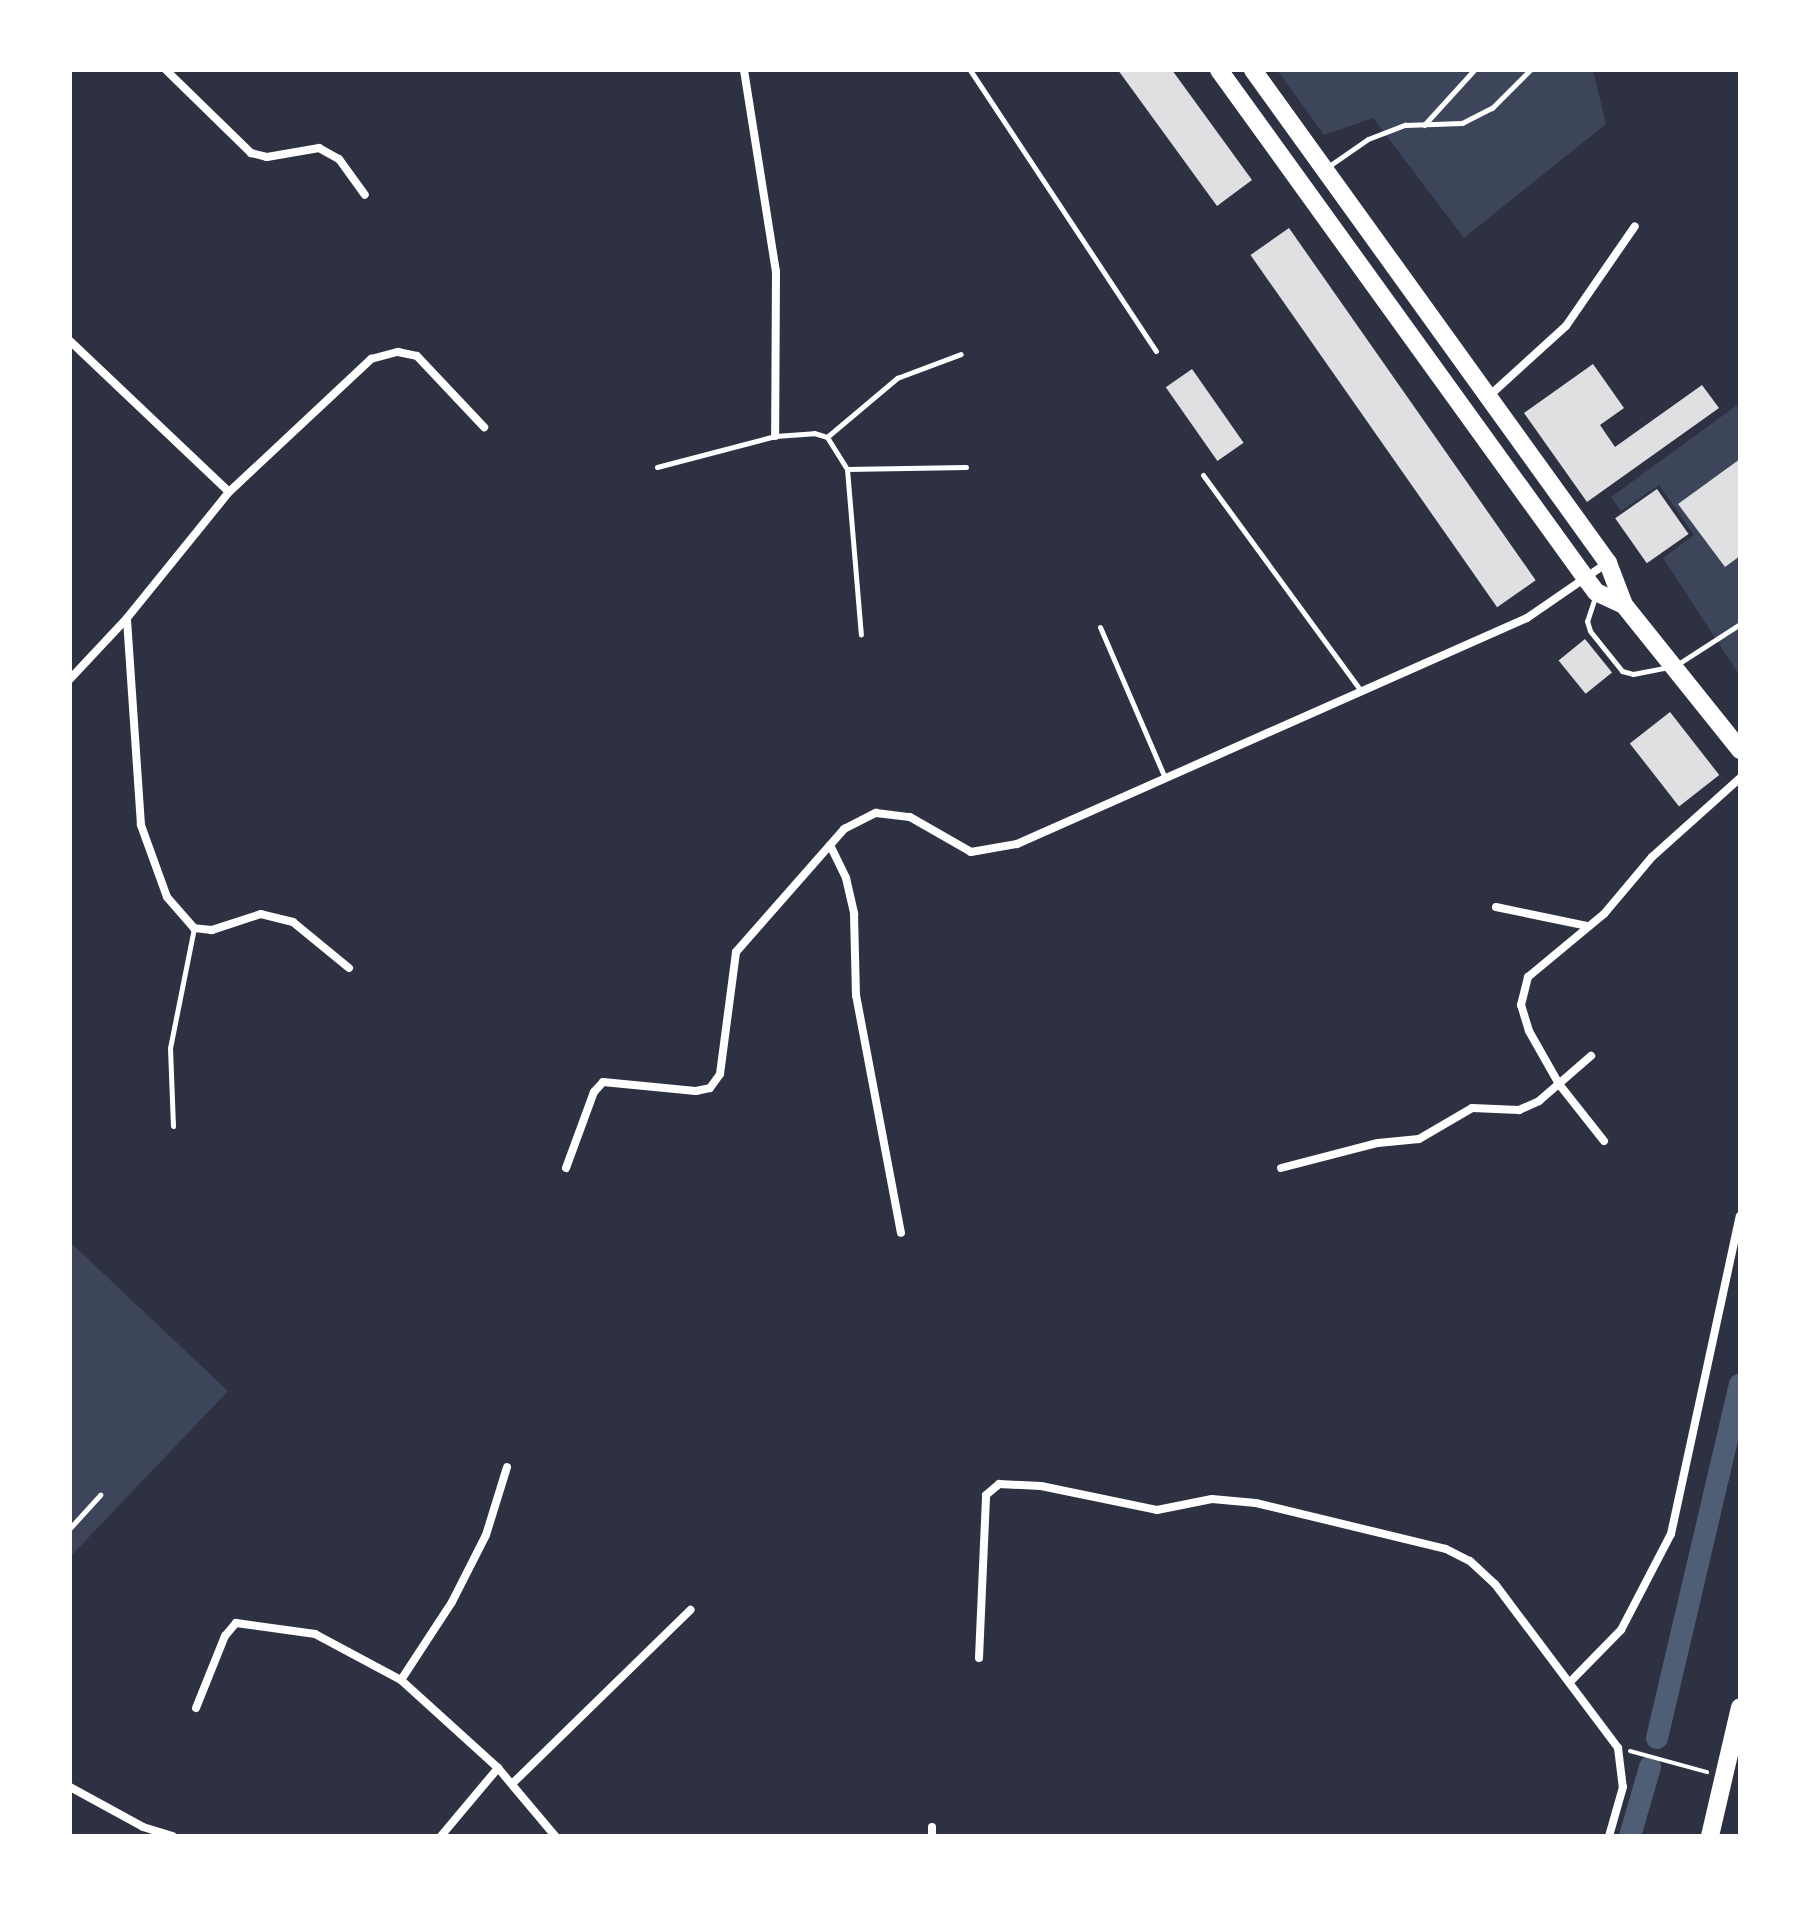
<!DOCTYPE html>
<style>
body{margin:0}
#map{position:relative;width:1810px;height:1906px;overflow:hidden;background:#2d3142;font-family:"Sofia Sans Condensed",sans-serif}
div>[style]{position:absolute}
.green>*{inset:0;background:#3c4559}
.canal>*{height:22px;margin:-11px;padding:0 11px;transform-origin:11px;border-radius:11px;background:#4f5d75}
.building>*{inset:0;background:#e0e0e3;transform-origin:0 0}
.path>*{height:4px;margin:-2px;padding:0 2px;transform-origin:2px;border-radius:2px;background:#fff}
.service>*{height:5px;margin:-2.5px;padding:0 2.5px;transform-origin:2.5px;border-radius:2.5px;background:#fff}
.minor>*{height:8px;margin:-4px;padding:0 4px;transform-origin:4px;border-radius:4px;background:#fff}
.primary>*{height:18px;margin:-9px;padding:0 9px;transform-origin:9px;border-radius:9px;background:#fff}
span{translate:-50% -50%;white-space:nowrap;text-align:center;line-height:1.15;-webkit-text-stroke:6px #fff;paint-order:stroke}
.frame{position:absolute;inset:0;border:72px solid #fff;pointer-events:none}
</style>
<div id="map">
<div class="green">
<div style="clip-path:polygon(1277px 70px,1593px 70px,1606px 124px,1464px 238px,1373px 118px,1324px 135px)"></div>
<div style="clip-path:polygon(1740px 403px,1740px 676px,1663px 558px,1694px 535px,1659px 485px,1621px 511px,1611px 497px)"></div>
<div style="clip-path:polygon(70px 1242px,228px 1391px,70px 1557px)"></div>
</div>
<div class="canal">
<div style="left:1657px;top:1738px;width:363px;rotate:-76.8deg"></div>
<div style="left:1630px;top:1836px;width:72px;rotate:-73.8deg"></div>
</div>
<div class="building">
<div style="clip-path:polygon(1118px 70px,1172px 70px,1252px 180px,1217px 206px)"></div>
<div style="left:1289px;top:228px;width:430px;height:47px;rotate:55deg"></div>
<div style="clip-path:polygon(1593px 364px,1624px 408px,1600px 425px,1615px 447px,1702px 385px,1719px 408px,1587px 502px,1524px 413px)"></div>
<div style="left:1192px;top:369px;width:90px;height:32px;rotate:55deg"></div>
<div style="clip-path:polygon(1740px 459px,1740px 556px,1725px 567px,1678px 504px)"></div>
<div style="left:1657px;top:489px;width:55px;height:51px;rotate:55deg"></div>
<div style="left:1585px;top:639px;width:43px;height:34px;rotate:51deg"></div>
<div style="left:1670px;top:712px;width:80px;height:51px;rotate:52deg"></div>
</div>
<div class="path">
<div style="left:1630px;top:1751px;width:80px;rotate:15.3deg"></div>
</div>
<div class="service">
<div style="left:970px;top:70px;width:337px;rotate:56.5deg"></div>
<div style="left:1424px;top:125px;width:74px;rotate:-47.7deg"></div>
<div style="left:1329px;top:166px;width:47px;rotate:-34.7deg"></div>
<div style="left:1368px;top:139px;width:40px;rotate:-21deg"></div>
<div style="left:1405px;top:125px;width:57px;rotate:-2deg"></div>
<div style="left:1462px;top:123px;width:34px;rotate:-27deg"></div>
<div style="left:1492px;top:108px;width:54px;rotate:-45deg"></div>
<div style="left:827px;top:437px;width:92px;rotate:-40.1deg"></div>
<div style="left:897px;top:378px;width:68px;rotate:-20.6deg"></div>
<div style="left:657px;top:467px;width:122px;rotate:-14.7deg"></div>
<div style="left:775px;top:436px;width:39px;rotate:-4deg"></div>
<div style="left:814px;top:433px;width:14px;rotate:17deg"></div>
<div style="left:827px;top:437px;width:38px;rotate:58deg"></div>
<div style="left:847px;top:469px;width:166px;rotate:85.2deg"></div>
<div style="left:847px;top:469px;width:119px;rotate:-1deg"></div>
<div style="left:1203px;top:475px;width:268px;rotate:53.8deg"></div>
<div style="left:1595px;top:597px;width:25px;rotate:108deg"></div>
<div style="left:1587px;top:621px;width:10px;rotate:73deg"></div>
<div style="left:1590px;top:631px;width:51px;rotate:51.3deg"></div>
<div style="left:1622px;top:671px;width:11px;rotate:15deg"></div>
<div style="left:1633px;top:674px;width:36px;rotate:-11deg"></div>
<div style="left:1100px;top:627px;width:164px;rotate:66.7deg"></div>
<div style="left:1678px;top:664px;width:74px;rotate:-32.8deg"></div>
<div style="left:173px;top:1126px;width:78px;rotate:-92.2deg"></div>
<div style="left:170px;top:1048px;width:122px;rotate:-78.7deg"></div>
<div style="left:70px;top:1528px;width:45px;rotate:-47.7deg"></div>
</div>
<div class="minor">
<div style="left:166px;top:70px;width:119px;rotate:44.3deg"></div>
<div style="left:251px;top:153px;width:16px;rotate:14deg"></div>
<div style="left:267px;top:157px;width:53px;rotate:-9.8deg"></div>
<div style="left:319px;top:148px;width:23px;rotate:29deg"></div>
<div style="left:339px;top:159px;width:44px;rotate:54.2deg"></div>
<div style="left:744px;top:70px;width:204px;rotate:81deg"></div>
<div style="left:776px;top:271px;width:165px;rotate:90.3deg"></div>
<div style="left:70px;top:341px;width:219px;rotate:43.5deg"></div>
<div style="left:1489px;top:396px;width:104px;rotate:-42.3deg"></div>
<div style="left:1566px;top:326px;width:121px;rotate:-55.4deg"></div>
<div style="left:70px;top:679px;width:83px;rotate:-46.9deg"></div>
<div style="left:830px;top:845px;width:37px;rotate:64deg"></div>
<div style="left:846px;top:878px;width:37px;rotate:77deg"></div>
<div style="left:854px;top:914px;width:81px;rotate:88.6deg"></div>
<div style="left:856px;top:995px;width:242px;rotate:79.3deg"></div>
<div style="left:1496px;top:907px;width:94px;rotate:11.7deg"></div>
<div style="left:349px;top:968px;width:72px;rotate:-140.6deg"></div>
<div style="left:293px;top:922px;width:33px;rotate:-166deg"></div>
<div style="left:261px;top:914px;width:52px;rotate:161.9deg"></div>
<div style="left:212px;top:930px;width:18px;rotate:-174deg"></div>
<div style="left:194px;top:928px;width:41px;rotate:-131.1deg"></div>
<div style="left:167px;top:897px;width:77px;rotate:-109.9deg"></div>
<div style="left:141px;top:825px;width:207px;rotate:-93.9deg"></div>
<div style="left:127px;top:618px;width:162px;rotate:-51deg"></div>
<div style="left:229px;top:492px;width:195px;rotate:-43.1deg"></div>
<div style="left:371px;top:359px;width:28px;rotate:-15deg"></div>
<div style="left:398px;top:352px;width:19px;rotate:12deg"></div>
<div style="left:417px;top:356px;width:98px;rotate:46.7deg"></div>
<div style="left:1604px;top:1141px;width:73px;rotate:-128.3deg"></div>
<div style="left:1559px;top:1084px;width:61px;rotate:-119.5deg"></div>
<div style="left:1529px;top:1031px;width:27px;rotate:-107deg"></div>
<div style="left:1521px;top:1005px;width:29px;rotate:-76deg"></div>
<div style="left:1528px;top:977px;width:99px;rotate:-39.7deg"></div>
<div style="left:1604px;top:914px;width:75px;rotate:-49.9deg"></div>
<div style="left:1652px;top:857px;width:118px;rotate:-41.9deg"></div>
<div style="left:566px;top:1168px;width:81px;rotate:-69.8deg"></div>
<div style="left:594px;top:1092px;width:13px;rotate:-48deg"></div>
<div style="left:603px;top:1082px;width:93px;rotate:5.5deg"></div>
<div style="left:696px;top:1091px;width:14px;rotate:-12deg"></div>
<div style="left:710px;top:1088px;width:17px;rotate:-54deg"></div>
<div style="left:720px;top:1074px;width:123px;rotate:-82.5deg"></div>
<div style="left:736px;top:952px;width:164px;rotate:-48.7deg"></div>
<div style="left:844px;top:829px;width:36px;rotate:-27deg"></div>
<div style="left:876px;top:813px;width:34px;rotate:7deg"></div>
<div style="left:910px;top:817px;width:70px;rotate:29.8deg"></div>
<div style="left:971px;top:852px;width:47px;rotate:-9.9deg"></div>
<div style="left:1017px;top:844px;width:558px;rotate:-23.9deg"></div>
<div style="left:1527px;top:618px;width:97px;rotate:-34.5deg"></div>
<div style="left:1281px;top:1168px;width:100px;rotate:-14.5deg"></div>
<div style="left:1378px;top:1143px;width:41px;rotate:-5.6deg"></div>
<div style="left:1419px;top:1139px;width:61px;rotate:-30.3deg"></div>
<div style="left:1472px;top:1108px;width:47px;rotate:2.4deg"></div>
<div style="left:1519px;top:1110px;width:22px;rotate:-24deg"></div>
<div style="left:1539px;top:1101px;width:69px;rotate:-40.9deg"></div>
<div style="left:979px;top:1658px;width:163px;rotate:-87.5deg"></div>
<div style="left:986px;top:1495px;width:17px;rotate:-40deg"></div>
<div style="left:999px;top:1484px;width:42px;rotate:2.7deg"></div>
<div style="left:1041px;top:1486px;width:118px;rotate:11.7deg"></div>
<div style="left:1157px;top:1510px;width:56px;rotate:-11.3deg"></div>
<div style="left:1212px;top:1499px;width:44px;rotate:5.2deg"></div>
<div style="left:1256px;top:1503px;width:195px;rotate:13.6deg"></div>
<div style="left:1446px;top:1549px;width:27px;rotate:27deg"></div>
<div style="left:1470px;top:1561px;width:34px;rotate:43deg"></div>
<div style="left:1495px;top:1584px;width:205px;rotate:53.1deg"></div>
<div style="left:1618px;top:1748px;width:39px;rotate:83deg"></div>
<div style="left:1623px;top:1787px;width:51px;rotate:105.9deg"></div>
<div style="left:401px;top:1680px;width:93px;rotate:-56.8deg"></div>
<div style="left:452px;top:1602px;width:75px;rotate:-63.1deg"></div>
<div style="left:486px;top:1535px;width:71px;rotate:-72.8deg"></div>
<div style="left:1570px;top:1682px;width:73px;rotate:-45.6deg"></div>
<div style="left:1621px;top:1630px;width:108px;rotate:-62.5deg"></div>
<div style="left:1671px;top:1534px;width:325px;rotate:-77.8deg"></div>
<div style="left:196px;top:1708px;width:78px;rotate:-68.1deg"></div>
<div style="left:225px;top:1636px;width:17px;rotate:-50deg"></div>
<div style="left:236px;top:1623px;width:80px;rotate:7.9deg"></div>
<div style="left:315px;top:1634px;width:98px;rotate:28.1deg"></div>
<div style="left:401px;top:1680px;width:131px;rotate:42.2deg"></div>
<div style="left:498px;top:1768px;width:89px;rotate:50deg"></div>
<div style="left:513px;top:1783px;width:248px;rotate:-44.3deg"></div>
<div style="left:70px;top:1787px;width:83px;rotate:28.7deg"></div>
<div style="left:143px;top:1827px;width:31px;rotate:17deg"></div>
<div style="left:932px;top:1827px;width:9px;rotate:90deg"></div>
<div style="left:441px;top:1836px;width:89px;rotate:-50deg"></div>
</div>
<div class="primary">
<div style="left:1219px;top:70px;width:629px;rotate:54.19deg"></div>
<div style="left:1587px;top:580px;width:15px;rotate:53deg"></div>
<div style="left:1596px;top:592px;width:31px;rotate:25deg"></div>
<div style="left:1624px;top:605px;width:186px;rotate:51.3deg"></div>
<div style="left:1253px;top:70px;width:608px;rotate:54.24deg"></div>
<div style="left:1608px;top:563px;width:45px;rotate:69.1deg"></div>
<div style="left:1710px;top:1836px;width:132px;rotate:-76.9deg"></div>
</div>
<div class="frame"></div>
</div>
